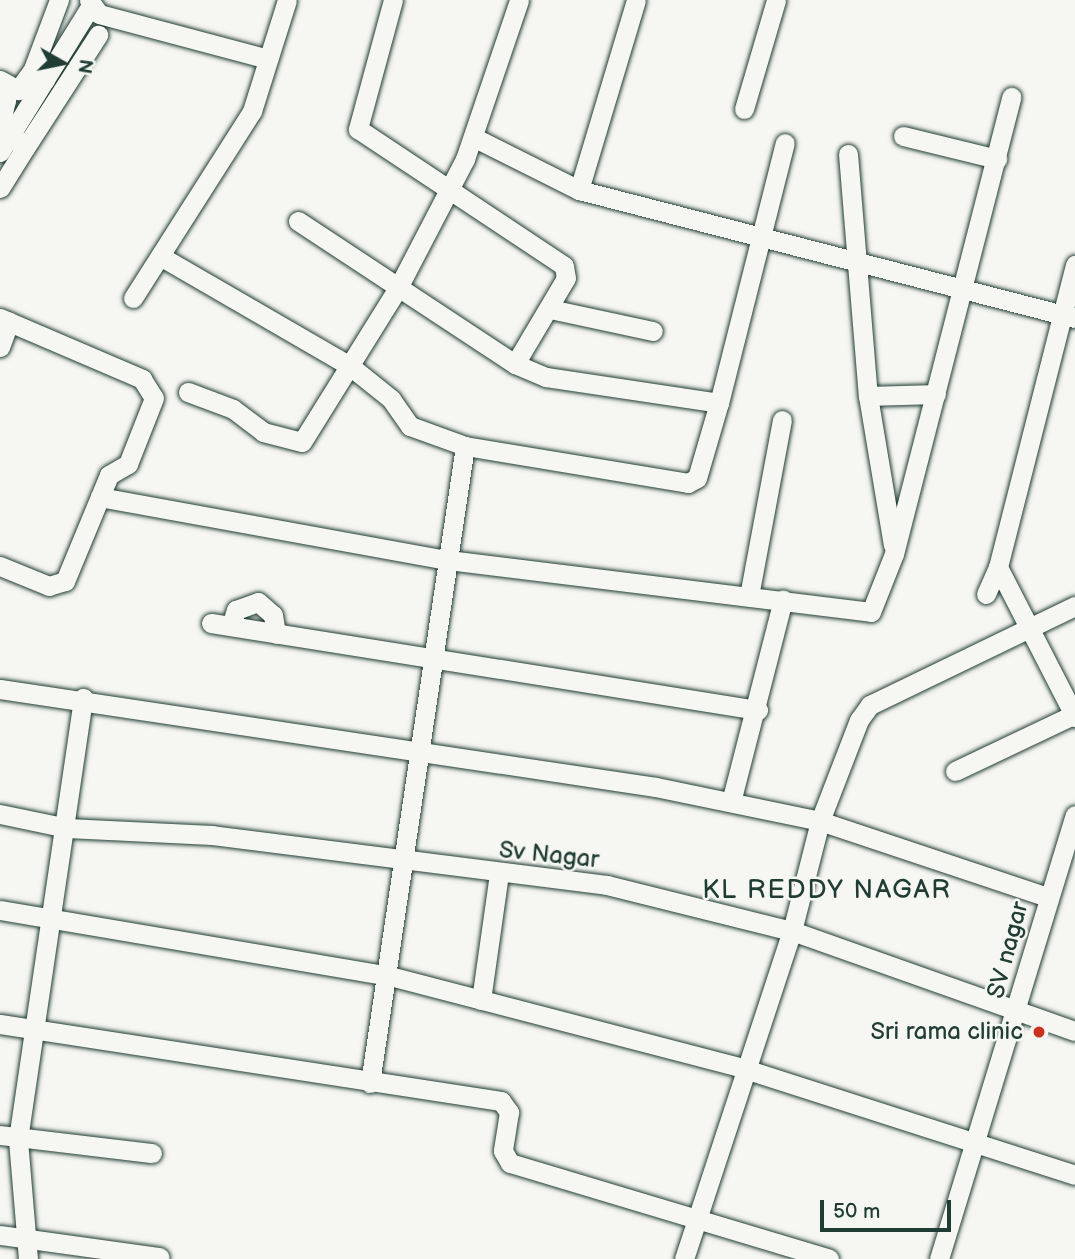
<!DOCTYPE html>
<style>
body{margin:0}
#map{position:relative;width:1075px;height:1259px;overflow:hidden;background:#f6f6f2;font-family:"Balsamiq Sans",sans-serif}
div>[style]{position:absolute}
.roads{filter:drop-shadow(0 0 2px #1f3d34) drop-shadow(0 0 2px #1f3d34)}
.street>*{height:19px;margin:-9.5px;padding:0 9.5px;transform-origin:9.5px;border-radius:9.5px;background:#f6f6f2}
.dots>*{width:19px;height:19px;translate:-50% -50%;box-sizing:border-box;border:4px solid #f6f6f2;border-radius:50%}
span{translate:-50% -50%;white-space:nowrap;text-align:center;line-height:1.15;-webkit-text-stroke:5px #f6f6f2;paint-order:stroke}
.street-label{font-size:24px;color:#1f3d34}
.poi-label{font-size:24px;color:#1f3d34}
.right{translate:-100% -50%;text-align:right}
.neighbourhood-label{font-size:26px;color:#1f3d34;letter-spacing:2px}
.north{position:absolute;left:28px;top:28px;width:70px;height:70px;-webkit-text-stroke:5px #f6f6f2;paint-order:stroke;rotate:99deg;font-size:19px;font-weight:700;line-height:28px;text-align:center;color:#1f3d34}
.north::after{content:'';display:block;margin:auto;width:24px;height:32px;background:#1f3d34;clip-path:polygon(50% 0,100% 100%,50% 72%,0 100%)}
.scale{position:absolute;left:820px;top:1200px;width:131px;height:32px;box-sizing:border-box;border:4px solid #1f3d34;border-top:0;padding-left:9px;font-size:21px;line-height:24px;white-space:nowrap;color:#1f3d34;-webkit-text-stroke:5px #f6f6f2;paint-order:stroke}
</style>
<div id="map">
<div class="roads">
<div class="street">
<div style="left:89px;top:0;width:17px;rotate:54deg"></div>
<div style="left:99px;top:14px;width:175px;rotate:14.9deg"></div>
<div style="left:393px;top:0;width:134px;rotate:105.2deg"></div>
<div style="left:358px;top:129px;width:247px;rotate:33.6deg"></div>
<div style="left:564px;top:266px;width:12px;rotate:81deg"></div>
<div style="left:566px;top:278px;width:100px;rotate:120.7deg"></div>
<div style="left:0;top:80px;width:21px;rotate:29deg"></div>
<div style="left:18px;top:90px;width:26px;rotate:-54deg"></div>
<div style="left:45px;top:80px;width:16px;rotate:-137deg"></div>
<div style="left:33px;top:69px;width:74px;rotate:-69.4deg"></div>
<div style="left:0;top:97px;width:7px;rotate:27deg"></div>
<div style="left:6px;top:100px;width:23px;rotate:103deg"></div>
<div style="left:744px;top:109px;width:114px;rotate:-73.6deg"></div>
<div style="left:0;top:123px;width:35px;rotate:45deg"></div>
<div style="left:25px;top:148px;width:47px;rotate:122deg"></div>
<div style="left:903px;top:136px;width:97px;rotate:13.7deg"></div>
<div style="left:473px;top:137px;width:119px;rotate:26.6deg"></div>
<div style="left:579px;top:190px;width:512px;rotate:14.47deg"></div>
<div style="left:25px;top:148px;width:135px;rotate:-57.1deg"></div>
<div style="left:0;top:152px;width:171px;rotate:-58.2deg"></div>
<div style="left:848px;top:154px;width:243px;rotate:85.3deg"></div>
<div style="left:868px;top:396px;width:151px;rotate:80.5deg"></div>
<div style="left:579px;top:190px;width:198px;rotate:-73.3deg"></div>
<div style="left:298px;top:221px;width:260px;rotate:33.4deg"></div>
<div style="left:515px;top:364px;width:34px;rotate:23deg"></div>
<div style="left:546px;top:377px;width:175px;rotate:8.5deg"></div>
<div style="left:160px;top:256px;width:220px;rotate:30.1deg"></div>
<div style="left:350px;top:366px;width:53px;rotate:38.8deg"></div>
<div style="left:391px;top:399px;width:33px;rotate:55deg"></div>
<div style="left:410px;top:426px;width:59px;rotate:20deg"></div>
<div style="left:465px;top:446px;width:226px;rotate:9.4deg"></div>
<div style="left:688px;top:483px;width:10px;rotate:-29deg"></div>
<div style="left:697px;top:478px;width:78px;rotate:-73.7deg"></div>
<div style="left:719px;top:403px;width:268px;rotate:-75.8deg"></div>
<div style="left:133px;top:298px;width:222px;rotate:-57.5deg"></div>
<div style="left:252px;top:111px;width:116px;rotate:-72.5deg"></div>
<div style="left:550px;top:309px;width:105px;rotate:12.1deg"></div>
<div style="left:0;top:318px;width:155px;rotate:23.2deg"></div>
<div style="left:142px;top:379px;width:22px;rotate:58deg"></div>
<div style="left:154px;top:398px;width:71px;rotate:111.5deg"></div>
<div style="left:128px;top:464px;width:22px;rotate:150deg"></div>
<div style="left:109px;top:475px;width:115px;rotate:112.5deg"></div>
<div style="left:65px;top:581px;width:17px;rotate:163deg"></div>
<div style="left:49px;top:586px;width:53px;rotate:-157.8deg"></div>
<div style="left:0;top:347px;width:27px;rotate:-70deg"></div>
<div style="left:188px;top:392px;width:48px;rotate:20.7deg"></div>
<div style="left:233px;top:409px;width:38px;rotate:37deg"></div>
<div style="left:263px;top:432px;width:40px;rotate:14.4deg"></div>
<div style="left:302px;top:442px;width:184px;rotate:-58.1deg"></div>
<div style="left:399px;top:286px;width:143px;rotate:-62.5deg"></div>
<div style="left:465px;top:159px;width:168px;rotate:-71.2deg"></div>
<div style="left:868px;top:396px;width:68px;rotate:-1.7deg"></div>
<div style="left:100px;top:497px;width:354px;rotate:10.3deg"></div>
<div style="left:448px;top:560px;width:426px;rotate:7deg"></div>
<div style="left:871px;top:612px;width:62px;rotate:-68.4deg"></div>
<div style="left:894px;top:554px;width:472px;rotate:-75.6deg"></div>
<div style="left:998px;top:567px;width:169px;rotate:62.8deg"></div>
<div style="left:986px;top:594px;width:30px;rotate:-66deg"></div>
<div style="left:998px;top:567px;width:312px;rotate:-75.7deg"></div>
<div style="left:749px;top:596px;width:179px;rotate:-79.4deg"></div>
<div style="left:211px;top:623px;width:554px;rotate:9.04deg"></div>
<div style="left:231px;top:626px;width:17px;rotate:-73deg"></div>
<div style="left:236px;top:610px;width:23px;rotate:-20deg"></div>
<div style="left:258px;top:602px;width:20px;rotate:41deg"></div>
<div style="left:273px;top:615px;width:19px;rotate:81deg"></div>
<div style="left:0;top:689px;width:663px;rotate:8.5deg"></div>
<div style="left:656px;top:787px;width:167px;rotate:11.7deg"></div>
<div style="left:820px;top:821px;width:239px;rotate:18.5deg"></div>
<div style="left:955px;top:771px;width:133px;rotate:-25.4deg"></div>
<div style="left:731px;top:802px;width:209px;rotate:-75.6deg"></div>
<div style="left:0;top:814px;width:68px;rotate:11.8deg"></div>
<div style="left:67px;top:828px;width:145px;rotate:2.8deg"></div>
<div style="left:212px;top:835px;width:398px;rotate:7.2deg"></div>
<div style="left:607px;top:885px;width:191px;rotate:14deg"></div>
<div style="left:792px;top:931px;width:300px;rotate:19.5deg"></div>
<div style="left:0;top:910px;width:391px;rotate:9.6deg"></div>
<div style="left:386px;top:975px;width:368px;rotate:14.6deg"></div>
<div style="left:742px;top:1068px;width:350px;rotate:17.8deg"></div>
<div style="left:481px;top:1000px;width:127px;rotate:-81.9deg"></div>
<div style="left:0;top:1024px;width:507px;rotate:8.74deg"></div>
<div style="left:501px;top:1101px;width:14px;rotate:54deg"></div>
<div style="left:509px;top:1112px;width:39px;rotate:99deg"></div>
<div style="left:503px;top:1151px;width:14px;rotate:60deg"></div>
<div style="left:510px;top:1163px;width:333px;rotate:16.7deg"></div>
<div style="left:370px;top:1083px;width:644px;rotate:-81.52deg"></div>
<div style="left:0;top:1135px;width:153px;rotate:6.8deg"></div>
<div style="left:0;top:1235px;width:161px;rotate:7.9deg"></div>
<div style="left:28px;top:1259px;width:120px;rotate:-94.8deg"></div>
<div style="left:18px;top:1139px;width:446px;rotate:-81.6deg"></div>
<div style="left:684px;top:1259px;width:345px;rotate:-71.8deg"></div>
<div style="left:792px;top:931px;width:114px;rotate:-75.7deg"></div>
<div style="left:820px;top:821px;width:108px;rotate:-68.9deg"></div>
<div style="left:859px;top:720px;width:19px;rotate:-54deg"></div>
<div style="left:870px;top:705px;width:228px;rotate:-25.8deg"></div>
<div style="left:939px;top:1259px;width:464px;rotate:-73deg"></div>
</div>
</div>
<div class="dots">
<div style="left:1039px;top:1032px;background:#c8321e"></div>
</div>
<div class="street-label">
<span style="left:549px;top:855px;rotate:6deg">Sv Nagar</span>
<span style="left:1008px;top:950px;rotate:-75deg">SV nagar</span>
</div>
<div class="poi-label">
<span class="right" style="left:1023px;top:1032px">Sri rama clinic</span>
</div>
<div class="neighbourhood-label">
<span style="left:827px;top:891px">KL REDDY NAGAR</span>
</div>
<div class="north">N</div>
<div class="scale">50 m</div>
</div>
